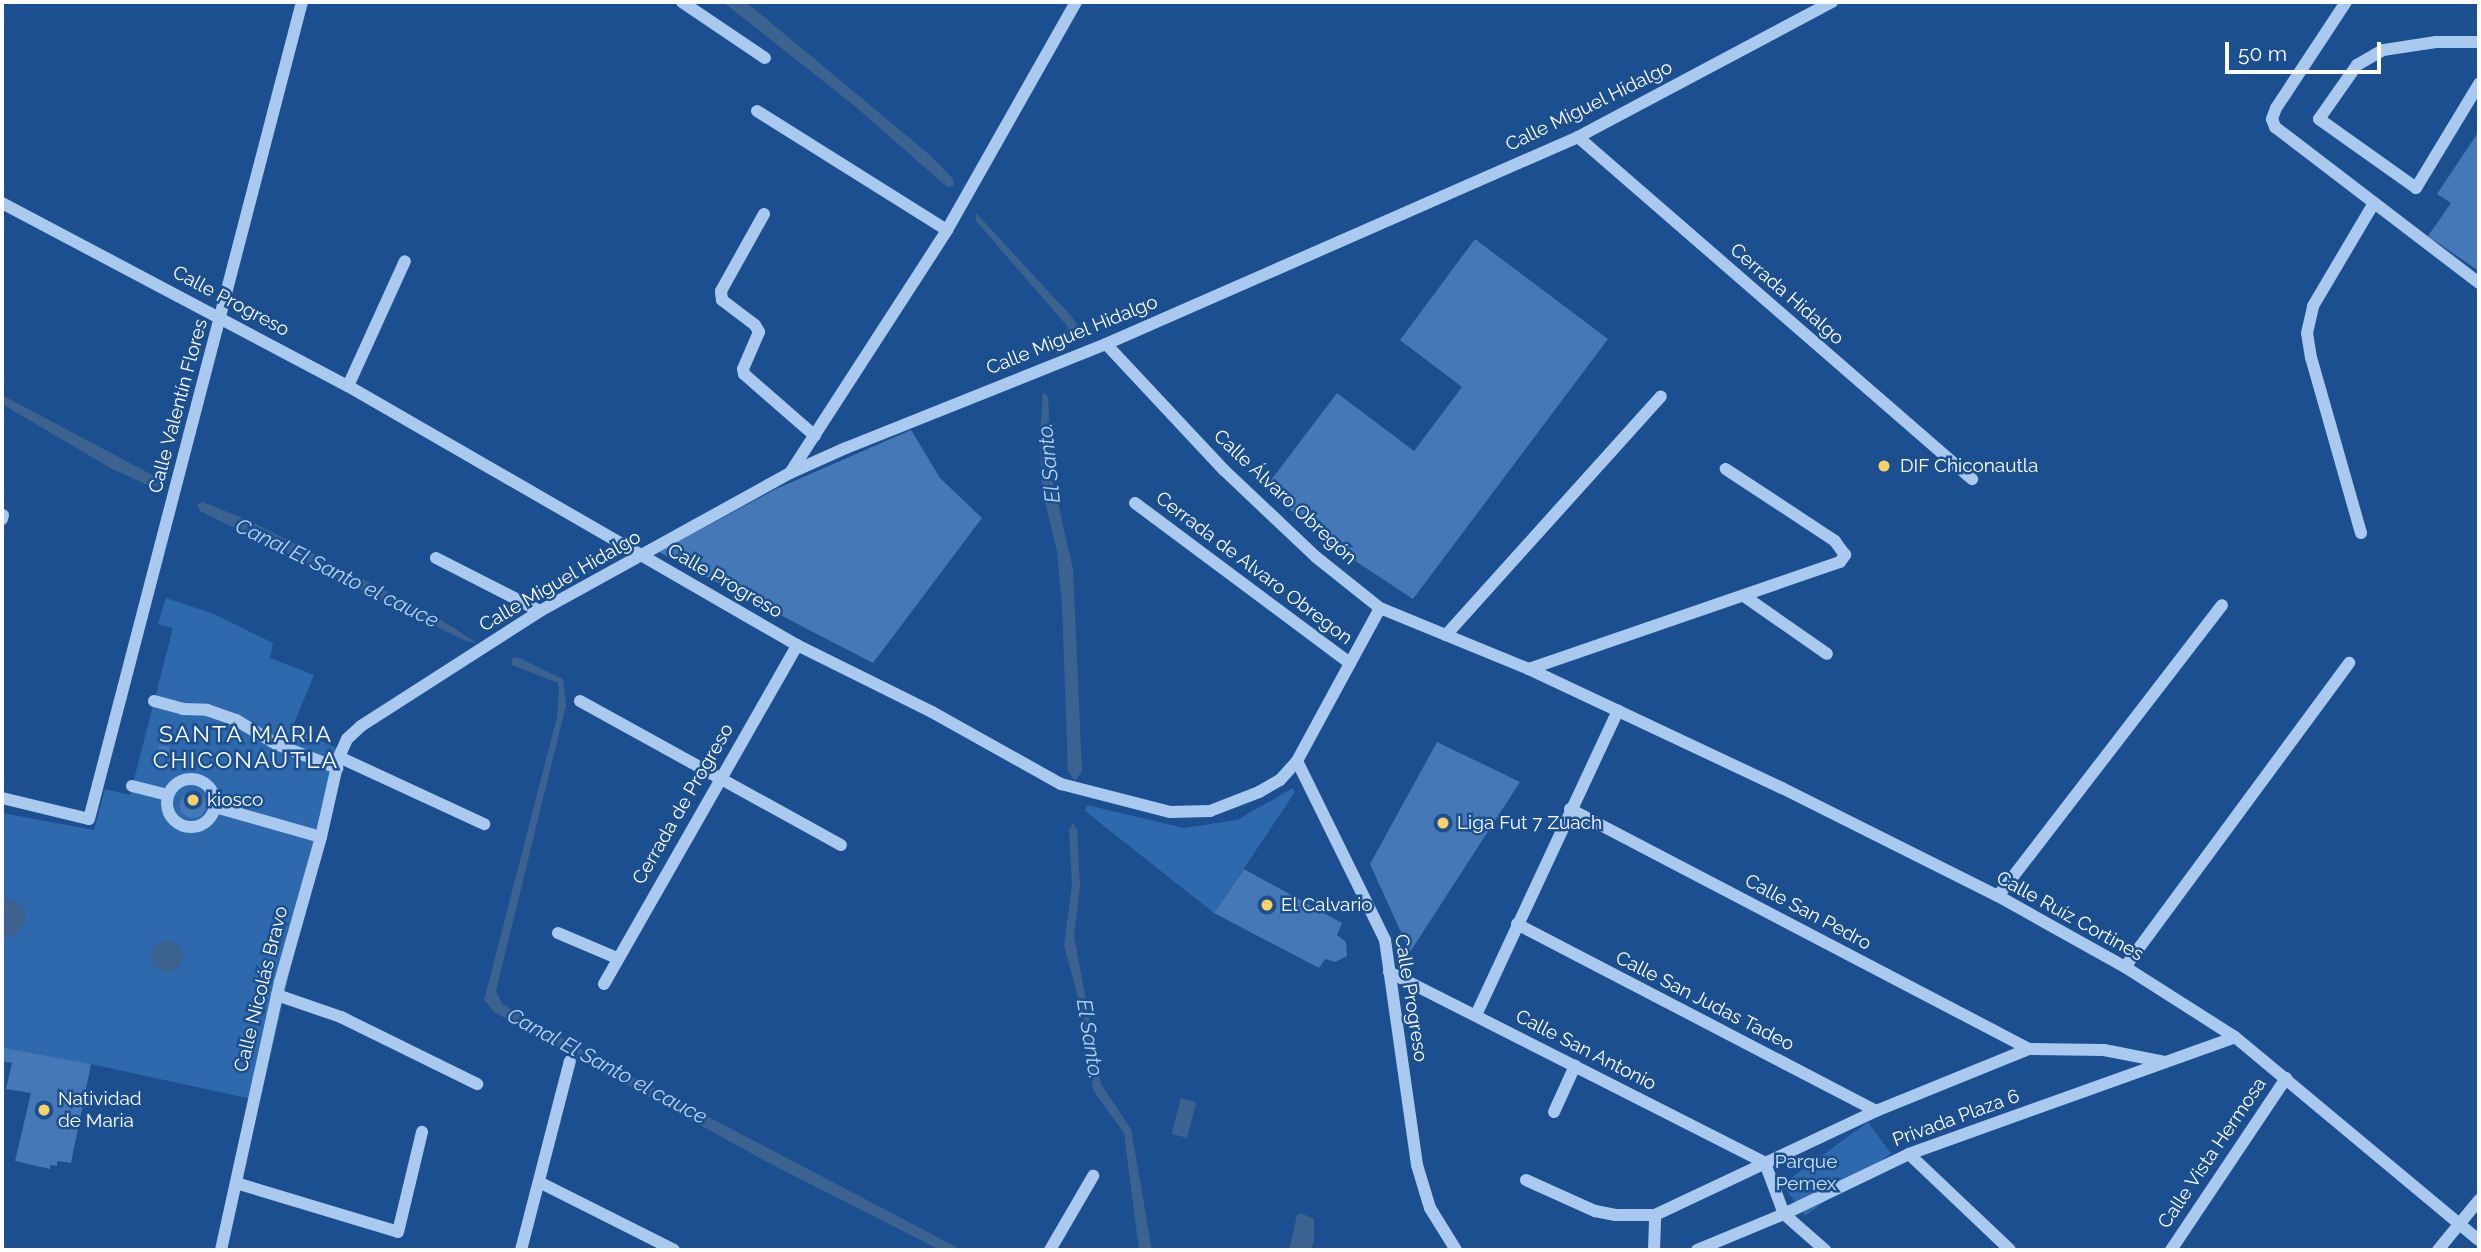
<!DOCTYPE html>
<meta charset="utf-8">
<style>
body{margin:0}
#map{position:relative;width:2481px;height:1252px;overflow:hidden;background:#1b4f8f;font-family:Raleway,sans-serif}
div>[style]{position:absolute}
.green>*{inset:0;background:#2e69ad;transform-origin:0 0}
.water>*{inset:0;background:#3c6290;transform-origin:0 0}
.round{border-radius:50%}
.building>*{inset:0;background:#4478b7;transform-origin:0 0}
.minor>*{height:12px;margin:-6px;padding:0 6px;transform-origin:6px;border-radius:6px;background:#a9c9ee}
.minor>.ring{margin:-6px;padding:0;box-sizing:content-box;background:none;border:12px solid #a9c9ee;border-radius:50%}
.dots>*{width:19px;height:19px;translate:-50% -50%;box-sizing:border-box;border:4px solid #1b4f8f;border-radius:50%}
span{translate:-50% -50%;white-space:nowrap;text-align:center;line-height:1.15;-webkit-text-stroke:5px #1b4f8f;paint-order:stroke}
.street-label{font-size:19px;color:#fff}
.poi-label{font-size:19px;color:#fff}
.left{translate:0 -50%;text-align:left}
.park-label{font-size:19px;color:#cfe3fa}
.water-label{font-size:21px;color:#b5d3f5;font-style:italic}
.quarter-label{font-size:23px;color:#fff;letter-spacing:2px}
.frame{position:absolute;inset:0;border:4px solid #fff;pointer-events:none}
.scale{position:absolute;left:2225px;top:42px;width:156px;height:32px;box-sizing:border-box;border:4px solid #fff;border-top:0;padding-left:9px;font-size:21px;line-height:24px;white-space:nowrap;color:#fff;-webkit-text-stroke:5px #1b4f8f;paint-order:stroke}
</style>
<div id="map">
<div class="green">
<div style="clip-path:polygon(166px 598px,214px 614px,273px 643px,270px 658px,314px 675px,292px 728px,341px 750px,260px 1101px,91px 1064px,2px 1048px,2px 813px,94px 830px,105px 789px,130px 795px,173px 628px,158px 624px)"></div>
<div style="clip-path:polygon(1293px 788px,1295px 792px,1214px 913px,1085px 811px,1087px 805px,1184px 828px,1237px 820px)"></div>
<div style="left:1868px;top:1122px;width:39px;height:106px;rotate:54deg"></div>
</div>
<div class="water">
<div style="clip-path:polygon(723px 2px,746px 2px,931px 156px,953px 179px,954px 186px,947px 187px,856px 107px)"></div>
<div style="clip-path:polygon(976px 213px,1072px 317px,1077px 325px,1075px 336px,1063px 352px,1055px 355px,1066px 338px,1068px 327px,976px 221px)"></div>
<div style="clip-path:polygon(1043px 392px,1048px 397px,1052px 476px,1073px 569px,1082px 771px,1075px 781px,1068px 771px,1062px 604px,1057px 551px,1042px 490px,1040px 435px)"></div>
<div style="clip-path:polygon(2px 395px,158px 478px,162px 485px,152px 487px,112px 469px,2px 404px)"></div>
<div style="clip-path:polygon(203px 502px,250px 521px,435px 616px,477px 643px,466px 641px,427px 622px,200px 511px,197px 504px)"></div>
<div style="clip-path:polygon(517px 657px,563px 679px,566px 705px,496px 991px,502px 1004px,600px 1060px,962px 1250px,940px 1250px,769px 1163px,494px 1012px,484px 1000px,557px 717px,559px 692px,558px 683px,512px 665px,512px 659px)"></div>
<div style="clip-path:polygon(1073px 823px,1077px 829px,1080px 887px,1074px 935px,1101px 1084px,1131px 1129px,1152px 1250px,1139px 1250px,1124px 1133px,1093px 1090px,1084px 1020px,1064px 945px,1072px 885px,1069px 830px)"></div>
<div style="clip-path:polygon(9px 898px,23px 907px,26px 920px,16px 935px,3px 937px,2px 899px)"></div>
<div class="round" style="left:151px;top:940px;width:32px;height:32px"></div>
<div style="left:1181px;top:1098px;width:16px;height:37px;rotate:15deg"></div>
<div style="clip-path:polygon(1301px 1213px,1314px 1219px,1314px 1242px,1310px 1250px,1289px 1250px,1297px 1215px)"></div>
</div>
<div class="building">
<div style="clip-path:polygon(2479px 131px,2479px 271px,2428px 236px,2451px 203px,2437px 194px)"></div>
<div style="clip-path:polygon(1475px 239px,1608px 339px,1413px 599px,1334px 547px,1265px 488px,1337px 393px,1414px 451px,1462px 387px,1400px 340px)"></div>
<div style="clip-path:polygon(911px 430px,940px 478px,982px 518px,873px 663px,659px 552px,776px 489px)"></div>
<div style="clip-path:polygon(1437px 742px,1520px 782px,1410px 952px,1370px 864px)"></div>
<div style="left:159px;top:745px;width:11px;height:10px;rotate:10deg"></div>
<div class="round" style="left:180px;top:792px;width:26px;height:26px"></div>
<div style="clip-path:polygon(1244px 869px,1342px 923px,1337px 935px,1346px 942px,1347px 956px,1335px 962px,1325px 959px,1319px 968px,1214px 913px)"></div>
<div style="clip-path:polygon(4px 1048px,91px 1064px,71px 1163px,57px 1161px,57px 1166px,50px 1165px,50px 1169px,15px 1161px,31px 1093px,6px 1089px,12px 1063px,2px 1061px)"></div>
</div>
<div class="minor">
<div style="left:682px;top:2px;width:100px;rotate:34deg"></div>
<div style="left:2346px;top:2px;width:127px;rotate:123.4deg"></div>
<div style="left:2276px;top:108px;width:12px;rotate:110deg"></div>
<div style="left:2272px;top:119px;width:9px;rotate:69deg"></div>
<div style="left:2275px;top:127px;width:257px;rotate:37.4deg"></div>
<div style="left:2479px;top:42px;width:43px;rotate:180deg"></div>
<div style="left:2436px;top:42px;width:54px;rotate:171.4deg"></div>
<div style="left:2383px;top:50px;width:30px;rotate:150deg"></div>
<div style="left:2357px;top:65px;width:66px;rotate:125.1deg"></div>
<div style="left:2319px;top:119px;width:119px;rotate:35.4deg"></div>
<div style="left:2416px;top:188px;width:122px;rotate:-58.8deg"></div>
<div style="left:757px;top:111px;width:224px;rotate:32.1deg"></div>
<div style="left:1578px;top:137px;width:522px;rotate:40.96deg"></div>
<div style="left:2px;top:203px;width:391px;rotate:27.9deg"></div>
<div style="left:348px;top:386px;width:518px;rotate:29.98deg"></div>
<div style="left:797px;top:645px;width:151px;rotate:26.4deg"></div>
<div style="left:932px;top:712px;width:148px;rotate:29.2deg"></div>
<div style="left:1061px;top:784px;width:113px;rotate:14.4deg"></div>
<div style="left:1170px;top:812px;width:40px;rotate:-1.4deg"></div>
<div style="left:1210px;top:811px;width:53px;rotate:-21.2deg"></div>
<div style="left:1259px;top:792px;width:24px;rotate:-30deg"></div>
<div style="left:1280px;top:780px;width:25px;rotate:-48deg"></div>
<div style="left:1297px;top:761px;width:174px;rotate:-61.5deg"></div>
<div style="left:764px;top:214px;width:88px;rotate:119.2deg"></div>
<div style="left:721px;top:291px;width:9px;rotate:84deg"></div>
<div style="left:722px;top:300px;width:41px;rotate:37.1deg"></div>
<div style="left:755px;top:325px;width:8px;rotate:60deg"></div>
<div style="left:759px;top:332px;width:40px;rotate:113.4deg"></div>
<div style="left:743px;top:369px;width:5px;rotate:79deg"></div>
<div style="left:744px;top:374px;width:94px;rotate:41.1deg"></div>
<div style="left:1106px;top:344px;width:173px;rotate:46.9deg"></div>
<div style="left:1224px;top:470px;width:127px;rotate:43.4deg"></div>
<div style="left:1316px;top:557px;width:82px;rotate:38.6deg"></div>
<div style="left:1380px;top:608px;width:161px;rotate:22.3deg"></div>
<div style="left:1529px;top:669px;width:280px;rotate:25.2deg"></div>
<div style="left:1782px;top:788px;width:241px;rotate:26.6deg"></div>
<div style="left:1998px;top:896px;width:145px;rotate:29.2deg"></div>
<div style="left:2125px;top:967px;width:130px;rotate:32.5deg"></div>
<div style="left:2235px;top:1037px;width:317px;rotate:39.8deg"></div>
<div style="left:348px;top:386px;width:137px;rotate:-65.5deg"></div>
<div style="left:790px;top:473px;width:289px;rotate:-57.1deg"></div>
<div style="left:947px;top:230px;width:262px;rotate:-60.5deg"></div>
<div style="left:1135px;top:503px;width:268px;rotate:36.7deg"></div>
<div style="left:2px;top:519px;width:4px;rotate:-76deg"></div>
<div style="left:2361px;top:533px;width:182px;rotate:-105.9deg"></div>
<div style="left:2311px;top:358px;width:25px;rotate:-99deg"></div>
<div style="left:2307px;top:333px;width:28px;rotate:-77deg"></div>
<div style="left:2313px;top:306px;width:120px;rotate:-59.4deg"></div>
<div style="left:436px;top:558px;width:117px;rotate:27deg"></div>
<div style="left:1744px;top:596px;width:101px;rotate:34.9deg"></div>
<div style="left:1446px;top:635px;width:321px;rotate:-48deg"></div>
<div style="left:1529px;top:669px;width:329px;rotate:-19deg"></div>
<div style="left:1840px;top:562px;width:9px;rotate:-54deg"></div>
<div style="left:1845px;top:555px;width:17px;rotate:-126deg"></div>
<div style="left:1835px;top:541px;width:131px;rotate:-146.6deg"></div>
<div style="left:154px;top:701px;width:30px;rotate:15deg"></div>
<div style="left:183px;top:709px;width:24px;rotate:2deg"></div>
<div style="left:207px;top:710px;width:31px;rotate:19deg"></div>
<div style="left:236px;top:720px;width:47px;rotate:31deg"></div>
<div style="left:276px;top:744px;width:66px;rotate:21.5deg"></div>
<div style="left:580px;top:701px;width:298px;rotate:28.9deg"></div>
<div style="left:339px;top:757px;width:160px;rotate:24.8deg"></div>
<div style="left:1297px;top:761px;width:199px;rotate:63.8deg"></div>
<div style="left:1385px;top:940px;width:227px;rotate:81.9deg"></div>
<div style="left:1417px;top:1165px;width:45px;rotate:73.2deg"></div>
<div style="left:1430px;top:1208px;width:49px;rotate:58.2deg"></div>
<div class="ring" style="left:167px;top:779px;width:36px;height:36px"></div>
<div style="left:132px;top:786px;width:37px;rotate:14deg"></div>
<div style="left:2px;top:798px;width:89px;rotate:13.6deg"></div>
<div style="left:89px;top:819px;width:844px;rotate:-75.39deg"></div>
<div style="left:215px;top:807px;width:110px;rotate:15.8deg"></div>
<div style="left:1570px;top:809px;width:518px;rotate:27.6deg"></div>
<div style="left:1998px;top:896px;width:367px;rotate:-52.4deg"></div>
<div style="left:1517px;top:924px;width:405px;rotate:27.5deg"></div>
<div style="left:558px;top:933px;width:64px;rotate:23deg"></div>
<div style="left:2125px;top:967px;width:378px;rotate:-53.6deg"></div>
<div style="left:1389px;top:972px;width:422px;rotate:26.9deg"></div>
<div style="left:1765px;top:1163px;width:54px;rotate:69.6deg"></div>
<div style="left:1784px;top:1214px;width:55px;rotate:41.3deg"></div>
<div style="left:604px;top:984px;width:390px;rotate:-60.3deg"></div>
<div style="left:277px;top:995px;width:68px;rotate:19deg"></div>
<div style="left:341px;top:1017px;width:152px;rotate:26.2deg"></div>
<div style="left:1476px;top:1015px;width:336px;rotate:-65deg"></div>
<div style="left:1554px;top:1112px;width:51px;rotate:-65.5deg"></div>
<div style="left:1909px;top:1154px;width:139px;rotate:43.5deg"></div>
<div style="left:1526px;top:1180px;width:76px;rotate:24.2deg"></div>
<div style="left:1595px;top:1211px;width:21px;rotate:11deg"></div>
<div style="left:1616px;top:1215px;width:39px"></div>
<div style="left:1655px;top:1215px;width:244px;rotate:-25.2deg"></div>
<div style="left:1876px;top:1111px;width:165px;rotate:-22.1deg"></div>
<div style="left:2029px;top:1049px;width:75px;rotate:0.8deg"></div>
<div style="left:2104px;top:1050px;width:62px;rotate:11.1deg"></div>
<div style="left:539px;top:1182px;width:151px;rotate:26.7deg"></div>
<div style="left:236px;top:1183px;width:169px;rotate:16.8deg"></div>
<div style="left:398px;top:1232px;width:103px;rotate:-76.5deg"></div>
<div style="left:221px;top:1250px;width:274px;rotate:-77.6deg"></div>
<div style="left:280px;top:982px;width:151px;rotate:-74.2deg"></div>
<div style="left:321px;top:837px;width:82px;rotate:-77.3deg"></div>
<div style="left:339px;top:757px;width:20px;rotate:-66deg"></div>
<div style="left:347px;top:739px;width:19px;rotate:-43deg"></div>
<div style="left:361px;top:726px;width:213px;rotate:-32.7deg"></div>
<div style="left:540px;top:611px;width:286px;rotate:-28.9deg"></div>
<div style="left:790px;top:473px;width:61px;rotate:-24.1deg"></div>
<div style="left:846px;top:448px;width:280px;rotate:-21.8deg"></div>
<div style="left:1106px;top:344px;width:515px;rotate:-23.68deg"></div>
<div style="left:1578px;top:137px;width:288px;rotate:-28deg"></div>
<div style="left:521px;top:1250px;width:195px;rotate:-75.5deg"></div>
<div style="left:1050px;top:1250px;width:86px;rotate:-59.8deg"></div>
<div style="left:1654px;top:1250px;width:35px;rotate:-88deg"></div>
<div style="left:1697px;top:1250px;width:94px;rotate:-22.5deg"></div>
<div style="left:1784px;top:1214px;width:139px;rotate:-25.6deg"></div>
<div style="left:1909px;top:1154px;width:346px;rotate:-19.7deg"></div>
<div style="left:2171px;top:1250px;width:207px;rotate:-56.2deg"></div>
<div style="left:2438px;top:1250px;width:65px;rotate:-50.6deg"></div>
</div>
<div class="dots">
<div style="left:1884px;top:466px;background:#ffd166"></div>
<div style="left:193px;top:800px;background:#ffd166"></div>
<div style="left:1443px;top:823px;background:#ffd166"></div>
<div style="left:1267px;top:905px;background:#ffd166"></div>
<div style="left:44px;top:1110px;background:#ffd166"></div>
</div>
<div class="street-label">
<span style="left:1589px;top:106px;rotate:-26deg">Calle Miguel Hidalgo</span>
<span style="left:1787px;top:294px;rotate:41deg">Cerrada Hidalgo</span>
<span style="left:231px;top:301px;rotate:28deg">Calle Progreso</span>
<span style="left:1072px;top:335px;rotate:-22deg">Calle Miguel Hidalgo</span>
<span style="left:178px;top:406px;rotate:-75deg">Calle Valentín Flores</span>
<span style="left:1285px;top:497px;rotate:43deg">Calle Álvaro Obregón</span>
<span style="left:1254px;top:568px;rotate:37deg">Cerrada de Alvaro Obregon</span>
<span style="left:560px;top:581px;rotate:-30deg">Calle Miguel Hidalgo</span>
<span style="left:725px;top:581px;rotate:30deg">Calle Progreso</span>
<span style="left:683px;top:804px;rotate:-60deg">Cerrada de Progreso</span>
<span style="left:1808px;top:912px;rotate:28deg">Calle San Pedro</span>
<span style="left:2070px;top:916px;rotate:29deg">Calle Ruíz Cortines</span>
<span style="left:261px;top:989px;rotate:-76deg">Calle Nicolás Bravo</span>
<span style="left:1411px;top:998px;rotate:81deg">Calle Progreso</span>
<span style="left:1705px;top:1001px;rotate:27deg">Calle San Judas Tadeo</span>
<span style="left:1586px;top:1050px;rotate:27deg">Calle San Antonio</span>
<span style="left:1956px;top:1118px;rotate:-20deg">Privada Plaza 6</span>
<span style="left:2212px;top:1153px;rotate:-56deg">Calle Vista Hermosa</span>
</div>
<div class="poi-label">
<span class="left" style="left:1900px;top:466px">DIF Chiconautla</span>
<span class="left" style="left:207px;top:800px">kiosco</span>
<span class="left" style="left:1457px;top:823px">Liga Fut 7 Zuach</span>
<span class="left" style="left:1281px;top:905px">El Calvario</span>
<span class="left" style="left:58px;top:1110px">Natividad<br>de Maria</span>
</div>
<div class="park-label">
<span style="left:1806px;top:1173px">Parque<br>Pemex</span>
</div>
<div class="water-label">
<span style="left:1049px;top:463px;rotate:-96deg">El Santo.</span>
<span style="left:337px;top:573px;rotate:26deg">Canal El Santo el cauce</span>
<span style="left:1090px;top:1039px;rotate:81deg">El Santo.</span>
<span style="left:607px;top:1066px;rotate:28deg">Canal El Santo el cauce</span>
</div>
<div class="quarter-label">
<span style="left:246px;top:747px">SANTA MARIA<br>CHICONAUTLA</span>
</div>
<div class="frame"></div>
<div class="scale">50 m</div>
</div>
